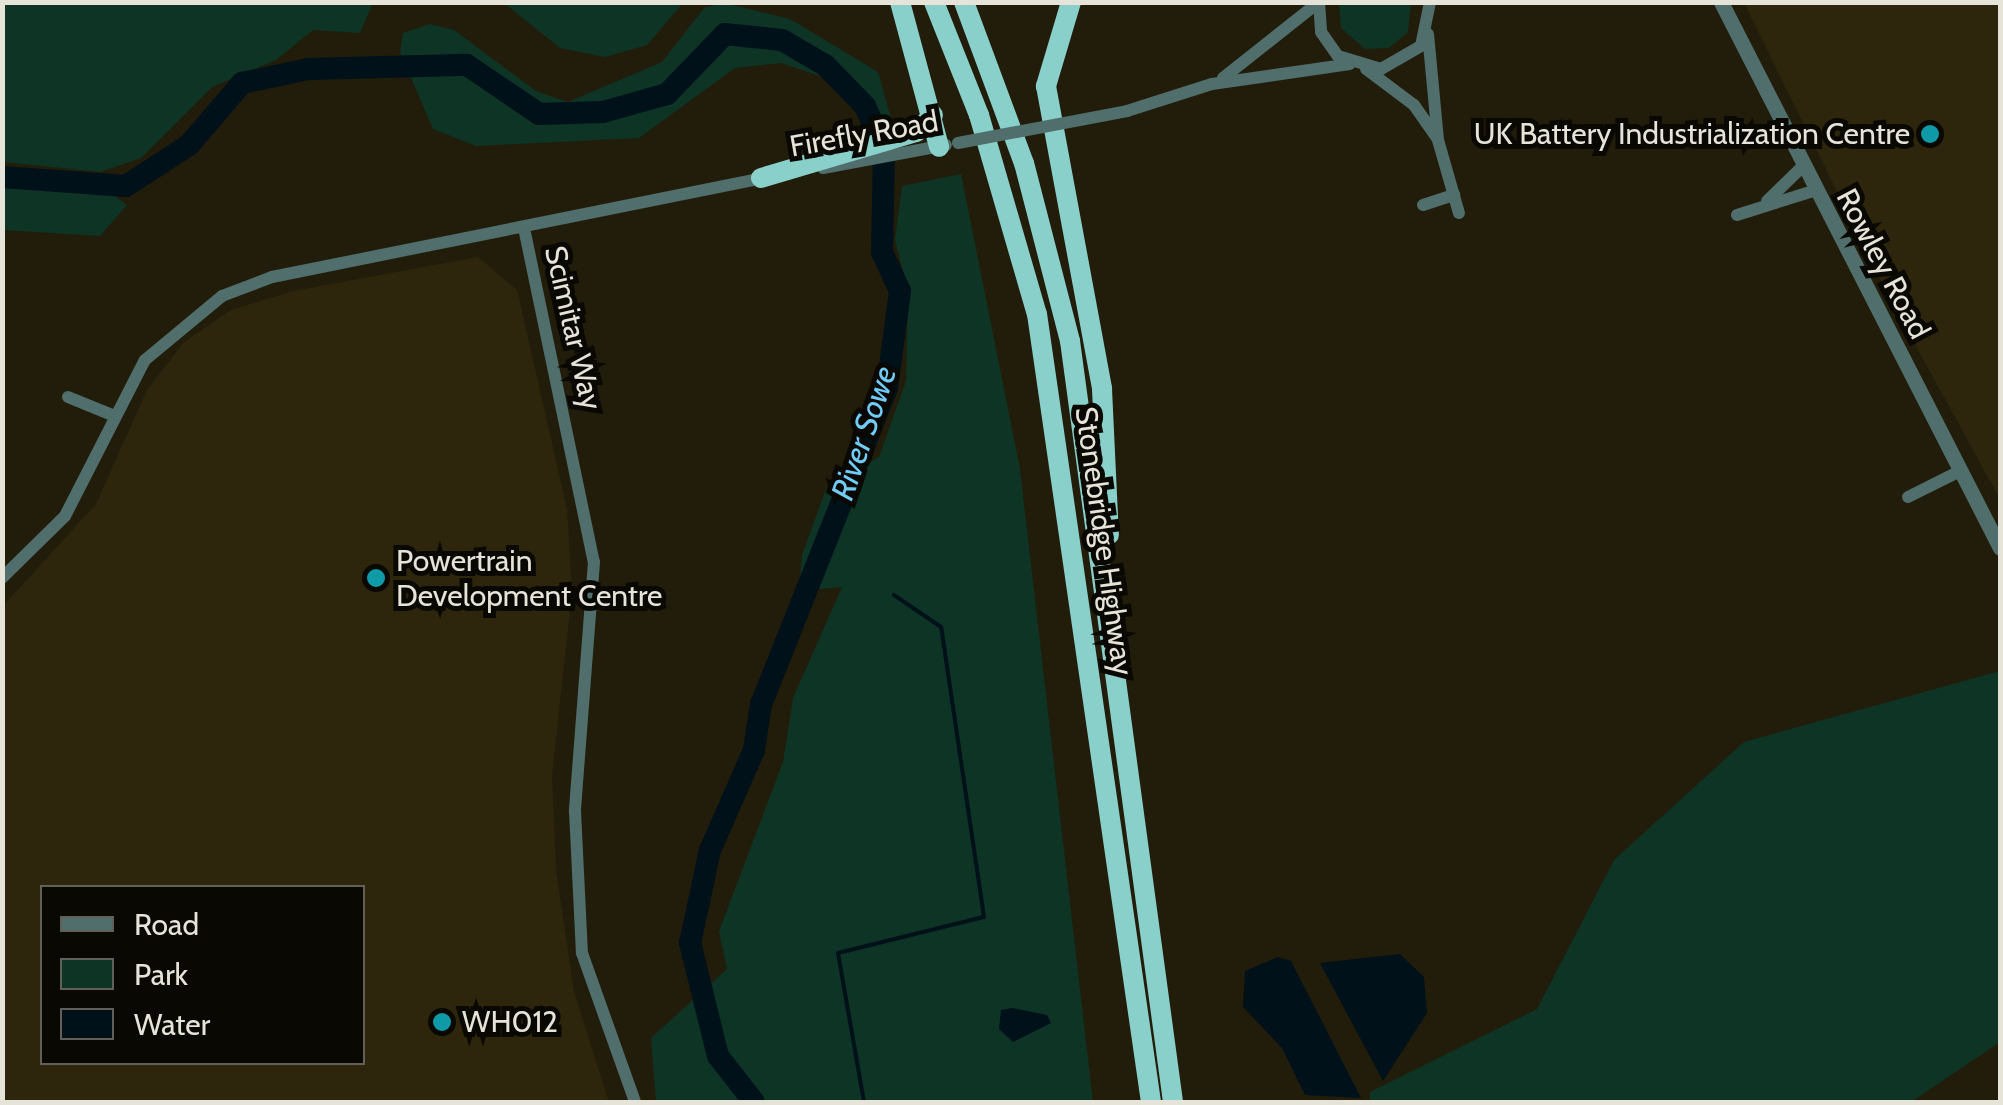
<!DOCTYPE html>
<style>
body{margin:0}
#map{position:relative;width:2003px;height:1105px;overflow:hidden;background:#221d0b;font-family:Cabin,sans-serif}
div>[style]{position:absolute}
.built>*{inset:0;background:#2d260c}
.green>*{inset:0;background:#0d3424}
.water>*{inset:0;background:#01111a}
.stream>*{height:4px;margin:-2px;padding:0 2px;transform-origin:2px;border-radius:2px;background:#01111a}
.river>*{height:22px;margin:-11px;padding:0 11px;transform-origin:11px;border-radius:11px;background:#01111a}
.minor>*{height:12px;margin:-6px;padding:0 6px;transform-origin:6px;border-radius:6px;background:#506e6b}
.tertiary>*{height:15px;margin:-7.5px;padding:0 7.5px;transform-origin:7.5px;border-radius:7.5px;background:#506e6b}
.trunk>*{height:20px;margin:-10px;padding:0 10px;transform-origin:10px;border-radius:10px;background:#8ad0ca}
.minor-bridge>*{height:12px;margin:-6px;padding:0 6px;transform-origin:6px;border-radius:6px;background:#506e6b}
.dots>*{width:28px;height:28px;translate:-50% -50%;box-sizing:border-box;border:5px solid #0a0803;border-radius:50%}
span{translate:-50% -50%;white-space:nowrap;text-align:center;line-height:1.15;-webkit-text-stroke:10px #0a0803;paint-order:stroke}
.street-label{font-size:30px;color:#e6e3d8}
.poi-label{font-size:30px;color:#e6e3d8}
.right{translate:-100% -50%;text-align:right}
.left{translate:0 -50%;text-align:left}
.water-label{font-size:32px;color:#70ccf7;font-style:italic}
.frame{position:absolute;inset:0;border:5px solid #e6e3d8;pointer-events:none}
.legend{position:absolute;left:40px;top:885px;width:325px;height:180px;box-sizing:border-box;background:#0a0803;border:2px solid #626058;margin:0;padding:12px 18px;list-style:none;font-size:30px;color:#e6e3d8}
.legend li{display:flex;align-items:center;gap:20px;height:50px}
.legend b{width:50px;border:2px solid #626058}
</style>
<div id="map">
<div class="built">
<div style="clip-path:polygon(1744px 3px,2000px 3px,2000px 499px,1891px 301px)"></div>
<div style="clip-path:polygon(evenodd,478px 257px,517px 290px,567px 509px,572px 591px,552px 776px,556px 870px,574px 992px,609px 1102px,3px 1102px,3px 606px,96px 504px,147px 390px,184px 342px,231px 310px,293px 291px,478px 257px,42px 888px,362px 888px,362px 1062px,42px 1062px,42px 888px)"></div>
</div>
<div class="green">
<div style="clip-path:polygon(1411px 2px,1408px 32px,1389px 48px,1365px 49px,1341px 28px,1339px 3px)"></div>
<div style="clip-path:polygon(2px 3px,3px 2px,373px 3px,360px 33px,313px 30px,276px 60px,212px 87px,141px 158px,100px 172px,3px 162px)"></div>
<div style="clip-path:polygon(504px 3px,683px 3px,647px 45px,605px 57px,560px 48px)"></div>
<div style="clip-path:polygon(723px 3px,790px 19px,878px 72px,892px 122px,881px 125px,820px 76px,781px 63px,735px 68px,639px 138px,476px 146px,433px 129px,400px 52px,403px 33px,430px 24px,454px 30px,536px 91px,568px 102px,662px 62px,704px 8px)"></div>
<div style="clip-path:polygon(961px 174px,1020px 469px,1093px 1102px,656px 1102px,651px 1038px,727px 969px,719px 931px,783px 762px,793px 698px,842px 587px,799px 591px,802px 555px,826px 489px,879px 457px,906px 381px,908px 290px,895px 240px,902px 186px)"></div>
<div style="clip-path:polygon(2px 183px,107px 190px,127px 205px,100px 236px,3px 230px)"></div>
<div style="clip-path:polygon(2000px 671px,2000px 1042px,1911px 1102px,1370px 1102px,1370px 1092px,1537px 1009px,1614px 860px,1744px 742px)"></div>
</div>
<div class="water">
<div style="clip-path:polygon(1400px 954px,1424px 977px,1427px 1013px,1383px 1081px,1320px 963px)"></div>
<div style="clip-path:polygon(1278px 957px,1291px 961px,1361px 1098px,1305px 1095px,1282px 1048px,1243px 1007px,1245px 971px)"></div>
<div style="clip-path:polygon(1012px 1008px,1047px 1015px,1051px 1023px,1013px 1042px,999px 1029px,1001px 1010px)"></div>
</div>
<div class="stream">
<div style="left:864px;top:1102px;width:151px;rotate:-99.9deg"></div>
<div style="left:838px;top:953px;width:150px;rotate:-13.9deg"></div>
<div style="left:984px;top:917px;width:293px;rotate:-98.4deg"></div>
<div style="left:941px;top:627px;width:57px;rotate:-145.8deg"></div>
</div>
<div class="river">
<div style="left:2px;top:177px;width:124px;rotate:4.2deg"></div>
<div style="left:126px;top:186px;width:75px;rotate:-33.1deg"></div>
<div style="left:189px;top:145px;width:82px;rotate:-49.5deg"></div>
<div style="left:242px;top:83px;width:68px;rotate:-11.8deg"></div>
<div style="left:309px;top:69px;width:158px;rotate:-1.5deg"></div>
<div style="left:467px;top:65px;width:87px;rotate:34.2deg"></div>
<div style="left:539px;top:114px;width:64px;rotate:-1.8deg"></div>
<div style="left:603px;top:112px;width:66px;rotate:-15.7deg"></div>
<div style="left:667px;top:94px;width:83px;rotate:-46deg"></div>
<div style="left:725px;top:34px;width:57px;rotate:6deg"></div>
<div style="left:782px;top:40px;width:50px;rotate:30.2deg"></div>
<div style="left:825px;top:65px;width:57px;rotate:45.7deg"></div>
<div style="left:865px;top:106px;width:47px;rotate:66.2deg"></div>
<div style="left:884px;top:149px;width:103px;rotate:91.1deg"></div>
<div style="left:882px;top:252px;width:43px;rotate:65.2deg"></div>
<div style="left:900px;top:291px;width:98px;rotate:97.6deg"></div>
<div style="left:887px;top:388px;width:340px;rotate:111.7deg"></div>
<div style="left:761px;top:704px;width:47px;rotate:98.7deg"></div>
<div style="left:754px;top:750px;width:109px;rotate:113.7deg"></div>
<div style="left:710px;top:850px;width:95px;rotate:102.1deg"></div>
<div style="left:690px;top:943px;width:116px;rotate:76.1deg"></div>
<div style="left:718px;top:1056px;width:58px;rotate:52deg"></div>
</div>
<div class="minor">
<div style="left:1319px;top:2px;width:30px;rotate:86deg"></div>
<div style="left:1321px;top:32px;width:29px;rotate:55deg"></div>
<div style="left:1338px;top:56px;width:45px;rotate:16.8deg"></div>
<div style="left:1381px;top:69px;width:46px;rotate:-29.9deg"></div>
<div style="left:1421px;top:46px;width:45px;rotate:-78.4deg"></div>
<div style="left:1428px;top:34px;width:106px;rotate:84.6deg"></div>
<div style="left:1438px;top:140px;width:76px;rotate:74deg"></div>
<div style="left:1366px;top:69px;width:60px;rotate:36.9deg"></div>
<div style="left:1414px;top:105px;width:40px;rotate:55.1deg"></div>
<div style="left:1223px;top:78px;width:122px;rotate:-38.4deg"></div>
<div style="left:1127px;top:111px;width:89px;rotate:-17.6deg"></div>
<div style="left:1212px;top:84px;width:139px;rotate:-8.2deg"></div>
<div style="left:823px;top:168px;width:125px;rotate:-10.6deg"></div>
<div style="left:1767px;top:201px;width:49px;rotate:-44.2deg"></div>
<div style="left:1423px;top:205px;width:33px;rotate:-18deg"></div>
<div style="left:1737px;top:215px;width:80px;rotate:-17.5deg"></div>
<div style="left:524px;top:228px;width:341px;rotate:78.2deg"></div>
<div style="left:594px;top:562px;width:250px;rotate:94.4deg"></div>
<div style="left:575px;top:811px;width:142px;rotate:87.2deg"></div>
<div style="left:582px;top:953px;width:158px;rotate:70.4deg"></div>
<div style="left:68px;top:397px;width:48px;rotate:22.2deg"></div>
<div style="left:1908px;top:497px;width:58px;rotate:-26.6deg"></div>
<div style="left:2px;top:578px;width:88px;rotate:-44.5deg"></div>
<div style="left:65px;top:516px;width:175px;rotate:-62.9deg"></div>
<div style="left:145px;top:360px;width:100px;rotate:-39.7deg"></div>
<div style="left:222px;top:296px;width:53px;rotate:-20.8deg"></div>
<div style="left:272px;top:277px;width:506px;rotate:-11.4deg"></div>
</div>
<div class="tertiary">
<div style="left:1721px;top:2px;width:613px;rotate:62.93deg"></div>
</div>
<div class="trunk">
<div style="left:900px;top:2px;width:150px;rotate:74.9deg"></div>
<div style="left:934px;top:2px;width:122px;rotate:68.3deg"></div>
<div style="left:979px;top:115px;width:207px;rotate:73.8deg"></div>
<div style="left:1037px;top:314px;width:796px;rotate:81.77deg"></div>
<div style="left:964px;top:2px;width:172px;rotate:69.6deg"></div>
<div style="left:1024px;top:163px;width:184px;rotate:75.5deg"></div>
<div style="left:1070px;top:341px;width:768px;rotate:82.29deg"></div>
<div style="left:1071px;top:2px;width:88px;rotate:106.6deg"></div>
<div style="left:1046px;top:86px;width:308px;rotate:79.5deg"></div>
<div style="left:1102px;top:389px;width:146px;rotate:87.3deg"></div>
<div style="left:761px;top:178px;width:162px;rotate:-16.5deg"></div>
<div style="left:916px;top:132px;width:24px;rotate:-45deg"></div>
</div>
<div class="minor-bridge">
<div style="left:958px;top:143px;width:172px;rotate:-10.7deg"></div>
</div>
<div class="dots">
<div style="left:1930px;top:134px;background:#0f9aa8"></div>
<div style="left:376px;top:578px;background:#0f9aa8"></div>
<div style="left:442px;top:1022px;background:#0f9aa8"></div>
</div>
<div class="street-label">
<span style="left:864px;top:134px;rotate:-10deg">Firefly Road</span>
<span style="left:1883px;top:264px;rotate:62deg">Rowley Road</span>
<span style="left:573px;top:328px;rotate:77deg">Scimitar Way</span>
<span style="left:1104px;top:541px;rotate:82deg">Stonebridge Highway</span>
</div>
<div class="poi-label">
<span class="right" style="left:1910px;top:134px">UK Battery Industrialization Centre</span>
<span class="left" style="left:396px;top:578px">Powertrain<br>Development Centre</span>
<span class="left" style="left:462px;top:1022px">WH012</span>
</div>
<div class="water-label">
<span style="left:864px;top:433px;rotate:-71deg">River Sowe</span>
</div>
<div class="frame"></div>
<ul class="legend">
<li><b style="height:12px;background:#506e6b"></b>Road</li>
<li><b style="height:28px;background:#0d3424"></b>Park</li>
<li><b style="height:28px;background:#01111a"></b>Water</li>
</ul>
</div>
